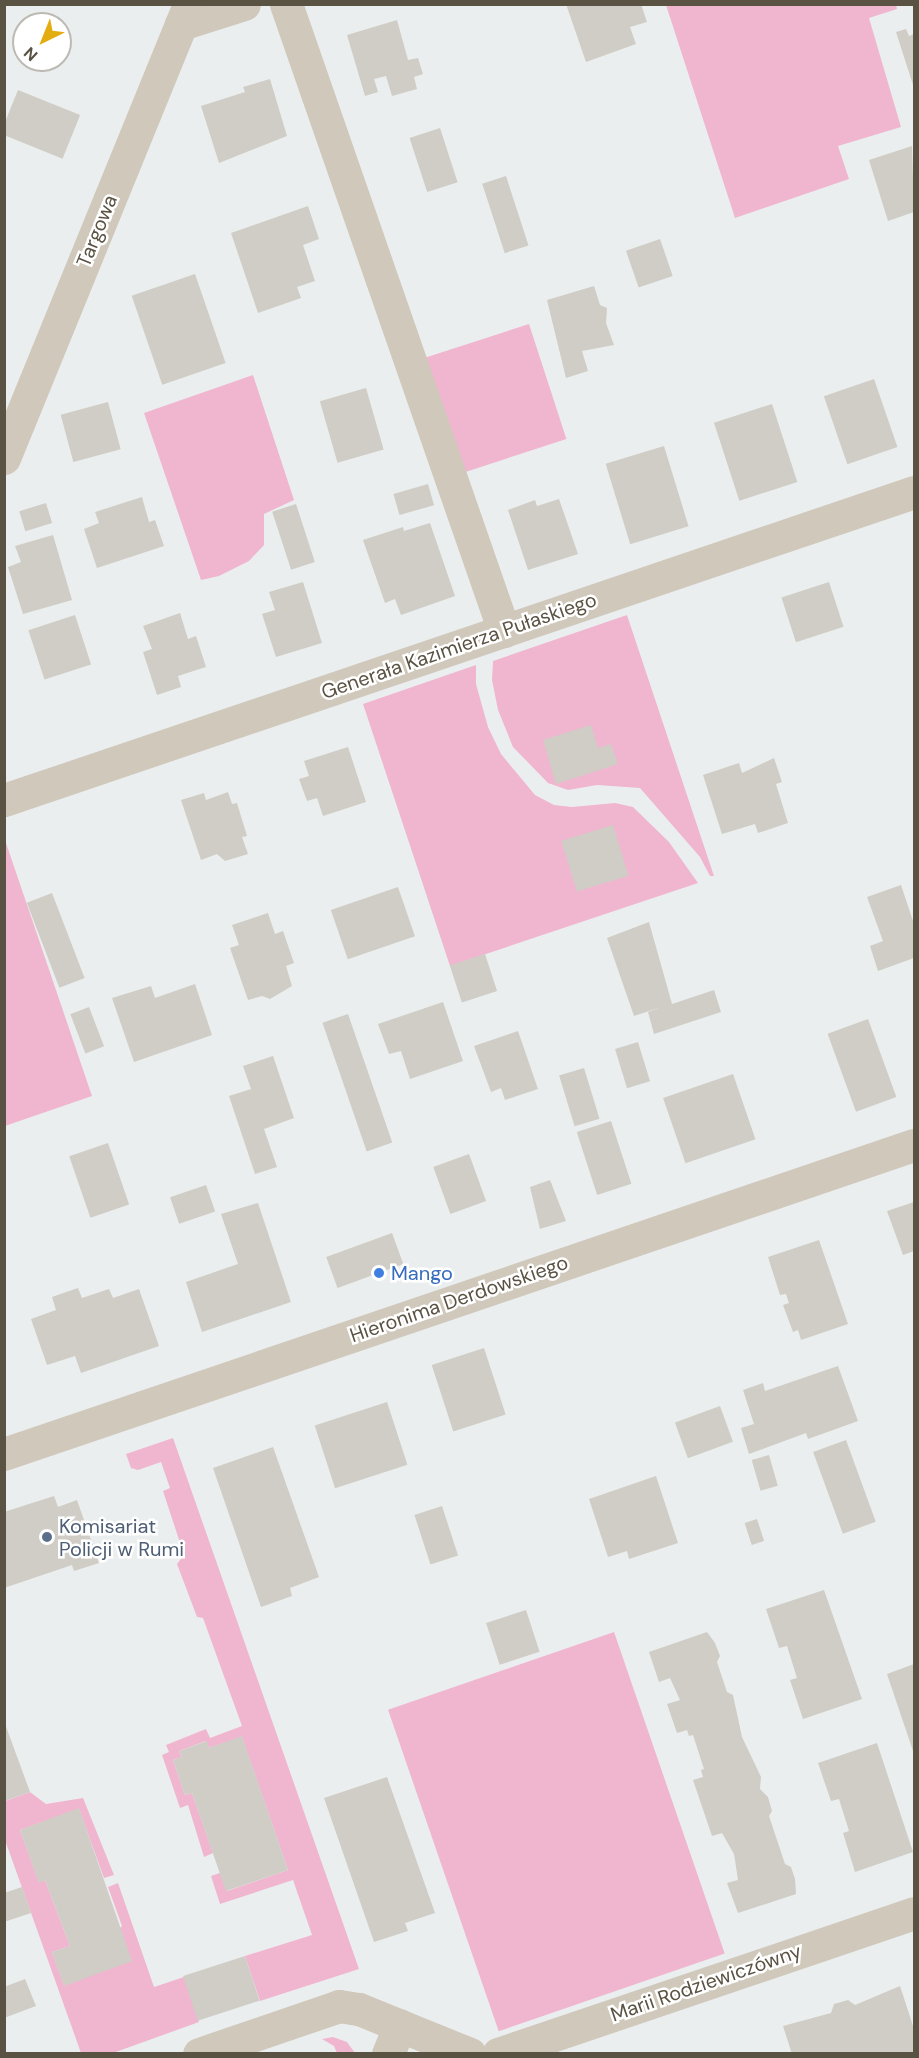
<!DOCTYPE html>
<meta charset="utf-8">
<style>
body{margin:0}
#map{position:relative;width:919px;height:2058px;overflow:hidden;background:#ebeeef;font-family:"DM Sans",sans-serif}
div>[style]{position:absolute}
.green>*{inset:0;background:#f0b6cf;transform-origin:0 0}
.building>*{inset:0;background:#cfcdc5;transform-origin:0 0}
.minor>*{height:33px;margin:-16.5px;padding:0 16.5px;transform-origin:16.5px;border-radius:16.5px;background:#cfc8bb}
.tertiary>*{height:33px;margin:-16.5px;padding:0 16.5px;transform-origin:16.5px;border-radius:16.5px;background:#cfc8bb}
.dots>*{width:16px;height:16px;translate:-50% -50%;box-sizing:border-box;border:3px solid #fff;border-radius:50%}
span{translate:-50% -50%;white-space:nowrap;text-align:center;line-height:1.15;-webkit-text-stroke:5px #fff;paint-order:stroke}
.street-label{font-size:20px;color:#5a5243}
.shop-label{font-size:20px;color:#366cbe}
.left{translate:0 -50%;text-align:left}
.service-label{font-size:20px;color:#4e5e75}
.frame{position:absolute;inset:0;border:6px solid #5a5243;pointer-events:none}
.north{position:absolute;left:12px;top:12px;width:60px;height:60px;box-sizing:border-box;background:#fff;border:2px solid #bdbab4;border-radius:50%;rotate:223deg;font-size:16px;font-weight:700;line-height:24px;text-align:center;color:#5a5243}
.north::after{content:'';display:block;margin:auto;width:21px;height:27px;background:#e3ad12;clip-path:polygon(50% 0,100% 100%,50% 72%,0 100%)}
</style>
<div id="map">
<div class="green">
<div style="clip-path:polygon(666px 5px,896px 5px,897px 9px,869px 18px,901px 127px,838px 146px,849px 179px,735px 218px)"></div>
<div style="left:529px;top:324px;width:121px;height:111px;rotate:72deg"></div>
<div style="clip-path:polygon(253px 375px,294px 500px,264px 514px,264px 545px,249px 561px,219px 576px,201px 580px,144px 413px)"></div>
<div style="clip-path:polygon(627px 615px,714px 876px,710px 876px,700px 857px,640px 788px,597px 785px,568px 790px,548px 783px,513px 747px,498px 710px,492px 680px,493px 661px)"></div>
<div style="clip-path:polygon(476px 665px,476px 684px,488px 727px,501px 754px,535px 795px,554px 805px,572px 807px,615px 803px,633px 807px,669px 842px,698px 883px,450px 966px,363px 704px)"></div>
<div style="clip-path:polygon(4px 837px,92px 1096px,5px 1126px,4px 1126px)"></div>
<div style="clip-path:polygon(173px 1438px,359px 1969px,260px 2001px,245px 1956px,312px 1935px,293px 1880px,220px 1904px,211px 1876px,220px 1873px,227px 1891px,288px 1870px,242px 1737px,209px 1748px,206px 1741px,179px 1751px,182px 1757px,173px 1760px,185px 1795px,192px 1793px,213px 1853px,204px 1857px,188px 1805px,180px 1808px,162px 1755px,169px 1752px,166px 1745px,206px 1729px,210px 1738px,242px 1726px,203px 1618px,197px 1617px,177px 1564px,184px 1555px,163px 1491px,170px 1488px,161px 1462px,138px 1470px,131px 1468px,126px 1454px)"></div>
<div style="left:614px;top:1632px;width:340px;height:239px;rotate:71deg"></div>
<div style="clip-path:polygon(30px 1792px,46px 1804px,83px 1798px,114px 1875px,104px 1878px,79px 1809px,20px 1830px,39px 1882px,45px 1880px,70px 1946px,52px 1952px,64px 1985px,122px 1926px,108px 1887px,118px 1883px,154px 1987px,184px 1977px,199px 2022px,113px 2053px,81px 2053px,5px 1840px,5px 1801px)"></div>
<div style="clip-path:polygon(333px 2037px,347px 2042px,355px 2053px,337px 2053px,334px 2046px,322px 2039px)"></div>
</div>
<div class="building">
<div style="clip-path:polygon(566px 4px,641px 4px,647px 22px,630px 27px,636px 44px,586px 62px)"></div>
<div style="clip-path:polygon(397px 20px,408px 60px,418px 58px,423px 74px,414px 77px,417px 89px,392px 96px,386px 76px,374px 79px,378px 92px,365px 96px,347px 35px)"></div>
<div style="clip-path:polygon(906px 29px,909px 36px,914px 34px,914px 88px,896px 32px)"></div>
<div style="clip-path:polygon(270px 79px,287px 136px,219px 163px,201px 106px,245px 92px,243px 87px)"></div>
<div style="left:18px;top:90px;width:67px;height:47px;rotate:22deg"></div>
<div style="left:440px;top:128px;width:57px;height:32px;rotate:72deg"></div>
<div style="clip-path:polygon(912px 146px,914px 212px,888px 221px,869px 160px)"></div>
<div style="left:506px;top:176px;width:73px;height:25px;rotate:72deg"></div>
<div style="clip-path:polygon(308px 206px,319px 239px,303px 245px,315px 281px,297px 287px,301px 298px,258px 313px,231px 233px)"></div>
<div style="left:660px;top:239px;width:39px;height:36px;rotate:71deg"></div>
<div style="left:195px;top:274px;width:94px;height:67px;rotate:71deg"></div>
<div style="clip-path:polygon(594px 286px,600px 305px,607px 308px,606px 323px,614px 345px,582px 351px,588px 371px,566px 378px,547px 300px)"></div>
<div style="left:874px;top:379px;width:72px;height:53px;rotate:71deg"></div>
<div style="left:366px;top:388px;width:64px;height:48px;rotate:74deg"></div>
<div style="left:108px;top:402px;width:49px;height:49px;rotate:75deg"></div>
<div style="left:772px;top:404px;width:82px;height:61px;rotate:72deg"></div>
<div style="left:664px;top:446px;width:84px;height:61px;rotate:73deg"></div>
<div style="left:428px;top:484px;width:22px;height:36px;rotate:74deg"></div>
<div style="clip-path:polygon(142px 497px,149px 522px,155px 520px,164px 546px,97px 568px,84px 529px,99px 523px,95px 512px)"></div>
<div style="clip-path:polygon(559px 499px,578px 554px,528px 570px,508px 510px,535px 500px,537px 506px)"></div>
<div style="left:46px;top:503px;width:21px;height:28px;rotate:73deg"></div>
<div style="left:296px;top:504px;width:61px;height:25px;rotate:72deg"></div>
<div style="clip-path:polygon(430px 523px,455px 596px,401px 615px,395px 599px,385px 603px,363px 540px,403px 527px,404px 531px)"></div>
<div style="clip-path:polygon(53px 535px,72px 600px,23px 614px,8px 567px,21px 562px,15px 546px)"></div>
<div style="clip-path:polygon(303px 582px,322px 643px,276px 657px,262px 614px,275px 610px,269px 592px)"></div>
<div style="left:829px;top:582px;width:47px;height:50px;rotate:72deg"></div>
<div style="clip-path:polygon(180px 613px,188px 639px,196px 636px,206px 667px,178px 676px,181px 687px,157px 695px,143px 652px,152px 649px,143px 626px)"></div>
<div style="left:75px;top:615px;width:52px;height:49px;rotate:72deg"></div>
<div style="clip-path:polygon(591px 725px,598px 748px,611px 744px,618px 764px,556px 784px,543px 740px)"></div>
<div style="clip-path:polygon(348px 747px,366px 802px,323px 816px,317px 798px,307px 801px,299px 779px,309px 776px,304px 761px)"></div>
<div style="clip-path:polygon(774px 758px,782px 782px,776px 784px,788px 823px,758px 833px,755px 824px,722px 834px,703px 775px,739px 763px,742px 773px)"></div>
<div style="clip-path:polygon(228px 792px,232px 804px,237px 803px,247px 836px,242px 837px,248px 854px,225px 861px,217px 854px,201px 860px,181px 800px,204px 793px,206px 800px)"></div>
<div style="left:613px;top:825px;width:53px;height:54px;rotate:73deg"></div>
<div style="clip-path:polygon(901px 885px,914px 924px,914px 958px,878px 971px,870px 946px,883px 941px,867px 897px)"></div>
<div style="left:398px;top:887px;width:52px;height:71px;rotate:71deg"></div>
<div style="left:52px;top:893px;width:91px;height:27px;rotate:69deg"></div>
<div style="clip-path:polygon(268px 913px,275px 934px,283px 931px,294px 963px,286px 966px,292px 986px,270px 999px,262px 996px,248px 1000px,230px 948px,239px 945px,232px 925px)"></div>
<div style="clip-path:polygon(649px 922px,672px 1004px,714px 990px,721px 1012px,654px 1034px,648px 1012px,661px 1007px,634px 1016px,607px 938px)"></div>
<div style="left:485px;top:954px;width:39px;height:37px;rotate:72deg"></div>
<div style="clip-path:polygon(195px 984px,212px 1035px,134px 1062px,112px 998px,151px 986px,155px 998px)"></div>
<div style="clip-path:polygon(443px 1002px,463px 1061px,410px 1079px,401px 1051px,389px 1054px,378px 1024px)"></div>
<div style="left:89px;top:1007px;width:42px;height:20px;rotate:69deg"></div>
<div style="left:348px;top:1014px;width:136px;height:27px;rotate:71deg"></div>
<div style="left:868px;top:1019px;width:83px;height:43px;rotate:70deg"></div>
<div style="clip-path:polygon(518px 1031px,538px 1089px,505px 1100px,501px 1088px,491px 1092px,474px 1046px)"></div>
<div style="left:638px;top:1042px;width:41px;height:24px;rotate:73deg"></div>
<div style="clip-path:polygon(273px 1056px,294px 1118px,264px 1129px,277px 1167px,255px 1174px,229px 1096px,251px 1089px,243px 1066px)"></div>
<div style="left:584px;top:1068px;width:53px;height:26px;rotate:73deg"></div>
<div style="left:733px;top:1074px;width:69px;height:74px;rotate:71deg"></div>
<div style="left:611px;top:1121px;width:66px;height:36px;rotate:72deg"></div>
<div style="left:108px;top:1143px;width:65px;height:41px;rotate:71deg"></div>
<div style="left:469px;top:1154px;width:50px;height:38px;rotate:70deg"></div>
<div style="clip-path:polygon(550px 1180px,566px 1221px,540px 1229px,530px 1187px)"></div>
<div style="left:206px;top:1185px;width:28px;height:38px;rotate:71deg"></div>
<div style="clip-path:polygon(914px 1202px,914px 1251px,903px 1255px,887px 1211px)"></div>
<div style="clip-path:polygon(258px 1203px,291px 1302px,202px 1332px,186px 1282px,238px 1264px,221px 1214px)"></div>
<div style="left:392px;top:1233px;width:33px;height:70px;rotate:70deg"></div>
<div style="clip-path:polygon(819px 1240px,848px 1324px,801px 1340px,798px 1330px,793px 1332px,783px 1305px,789px 1303px,786px 1294px,780px 1295px,768px 1257px)"></div>
<div style="clip-path:polygon(78px 1288px,82px 1298px,109px 1289px,113px 1298px,139px 1289px,159px 1346px,81px 1373px,75px 1356px,47px 1365px,31px 1319px,56px 1310px,52px 1297px)"></div>
<div style="left:484px;top:1348px;width:70px;height:55px;rotate:72deg"></div>
<div style="clip-path:polygon(838px 1366px,858px 1421px,808px 1439px,806px 1433px,749px 1454px,741px 1428px,754px 1424px,743px 1390px,763px 1383px,765px 1391px)"></div>
<div style="left:387px;top:1402px;width:66px;height:76px;rotate:72deg"></div>
<div style="left:720px;top:1406px;width:38px;height:48px;rotate:70deg"></div>
<div style="left:846px;top:1440px;width:87px;height:35px;rotate:70deg"></div>
<div style="clip-path:polygon(273px 1447px,319px 1577px,290px 1588px,292px 1596px,261px 1607px,213px 1468px)"></div>
<div style="left:769px;top:1455px;width:32px;height:18px;rotate:74deg"></div>
<div style="clip-path:polygon(656px 1476px,678px 1543px,629px 1559px,627px 1551px,608px 1557px,589px 1499px)"></div>
<div style="clip-path:polygon(54px 1496px,58px 1507px,77px 1500px,99px 1563px,74px 1571px,72px 1565px,4px 1588px,4px 1512px)"></div>
<div style="left:442px;top:1506px;width:52px;height:29px;rotate:72deg"></div>
<div style="left:757px;top:1519px;width:23px;height:13px;rotate:72deg"></div>
<div style="clip-path:polygon(824px 1590px,862px 1699px,803px 1719px,790px 1680px,797px 1678px,787px 1646px,779px 1648px,766px 1609px)"></div>
<div style="left:526px;top:1610px;width:44px;height:42px;rotate:72deg"></div>
<div style="clip-path:polygon(707px 1632px,715px 1643px,720px 1656px,717px 1662px,727px 1692px,733px 1695px,742px 1737px,761px 1777px,760px 1789px,768px 1797px,772px 1811px,769px 1816px,785px 1864px,791px 1867px,795px 1879px,796px 1894px,738px 1913px,727px 1883px,738px 1880px,734px 1854px,722px 1833px,712px 1836px,693px 1780px,703px 1777px,701px 1770px,704px 1769px,693px 1735px,689px 1736px,687px 1730px,677px 1733px,667px 1704px,680px 1700px,670px 1678px,659px 1682px,649px 1652px)"></div>
<div style="clip-path:polygon(914px 1664px,914px 1754px,887px 1674px)"></div>
<div style="clip-path:polygon(4px 1721px,30px 1792px,4px 1801px)"></div>
<div style="clip-path:polygon(242px 1736px,288px 1870px,226px 1891px,192px 1793px,185px 1795px,173px 1760px,182px 1757px,179px 1751px,207px 1741px,209px 1748px)"></div>
<div style="clip-path:polygon(877px 1743px,913px 1852px,855px 1872px,843px 1833px,849px 1831px,839px 1799px,831px 1801px,818px 1763px)"></div>
<div style="clip-path:polygon(387px 1777px,435px 1913px,405px 1923px,408px 1931px,374px 1942px,324px 1798px)"></div>
<div style="clip-path:polygon(79px 1808px,132px 1961px,64px 1986px,52px 1952px,70px 1946px,45px 1880px,39px 1883px,20px 1830px)"></div>
<div style="clip-path:polygon(22px 1887px,31px 1913px,4px 1922px,4px 1893px)"></div>
<div style="left:245px;top:1956px;width:47px;height:65px;rotate:72deg"></div>
<div style="clip-path:polygon(25px 1979px,36px 2006px,4px 2018px,4px 1987px)"></div>
<div style="clip-path:polygon(900px 1986px,914px 2029px,914px 2054px,792px 2054px,783px 2026px,831px 2013px,834px 2004px,848px 2000px,855px 2005px)"></div>
</div>
<div class="minor">
<div style="left:286px;top:4px;width:664px;rotate:70.83deg"></div>
<div style="left:181px;top:24px;width:66px;rotate:-17.6deg"></div>
<div style="left:4px;top:458px;width:490px;rotate:-67.8deg"></div>
<div style="left:4px;top:800px;width:961px;rotate:-18.7deg"></div>
<div style="left:199px;top:2054px;width:148px;rotate:-18.9deg"></div>
<div style="left:339px;top:2006px;width:20px;rotate:9deg"></div>
<div style="left:359px;top:2009px;width:120px;rotate:22.1deg"></div>
<div style="left:388px;top:2054px;width:31px;rotate:-68deg"></div>
<div style="left:498px;top:2054px;width:439px;rotate:-18.7deg"></div>
</div>
<div class="tertiary">
<div style="left:4px;top:1454px;width:961px;rotate:-18.76deg"></div>
</div>
<div class="dots">
<div style="left:379px;top:1273px;background:#3f7fe0"></div>
<div style="left:47px;top:1537px;background:#5c6f8a"></div>
</div>
<div class="street-label">
<span style="left:97px;top:231px;rotate:-68deg">Targowa</span>
<span style="left:459px;top:646px;rotate:-19deg">Generała Kazimierza Pułaskiego</span>
<span style="left:459px;top:1299px;rotate:-19deg">Hieronima Derdowskiego</span>
<span style="left:706px;top:1983px;rotate:-19deg">Marii Rodziewiczówny</span>
</div>
<div class="shop-label">
<span class="left" style="left:391px;top:1273px">Mango</span>
</div>
<div class="service-label">
<span class="left" style="left:59px;top:1538px">Komisariat<br>Policji w Rumi</span>
</div>
<div class="frame"></div>
<div class="north">N</div>
</div>
